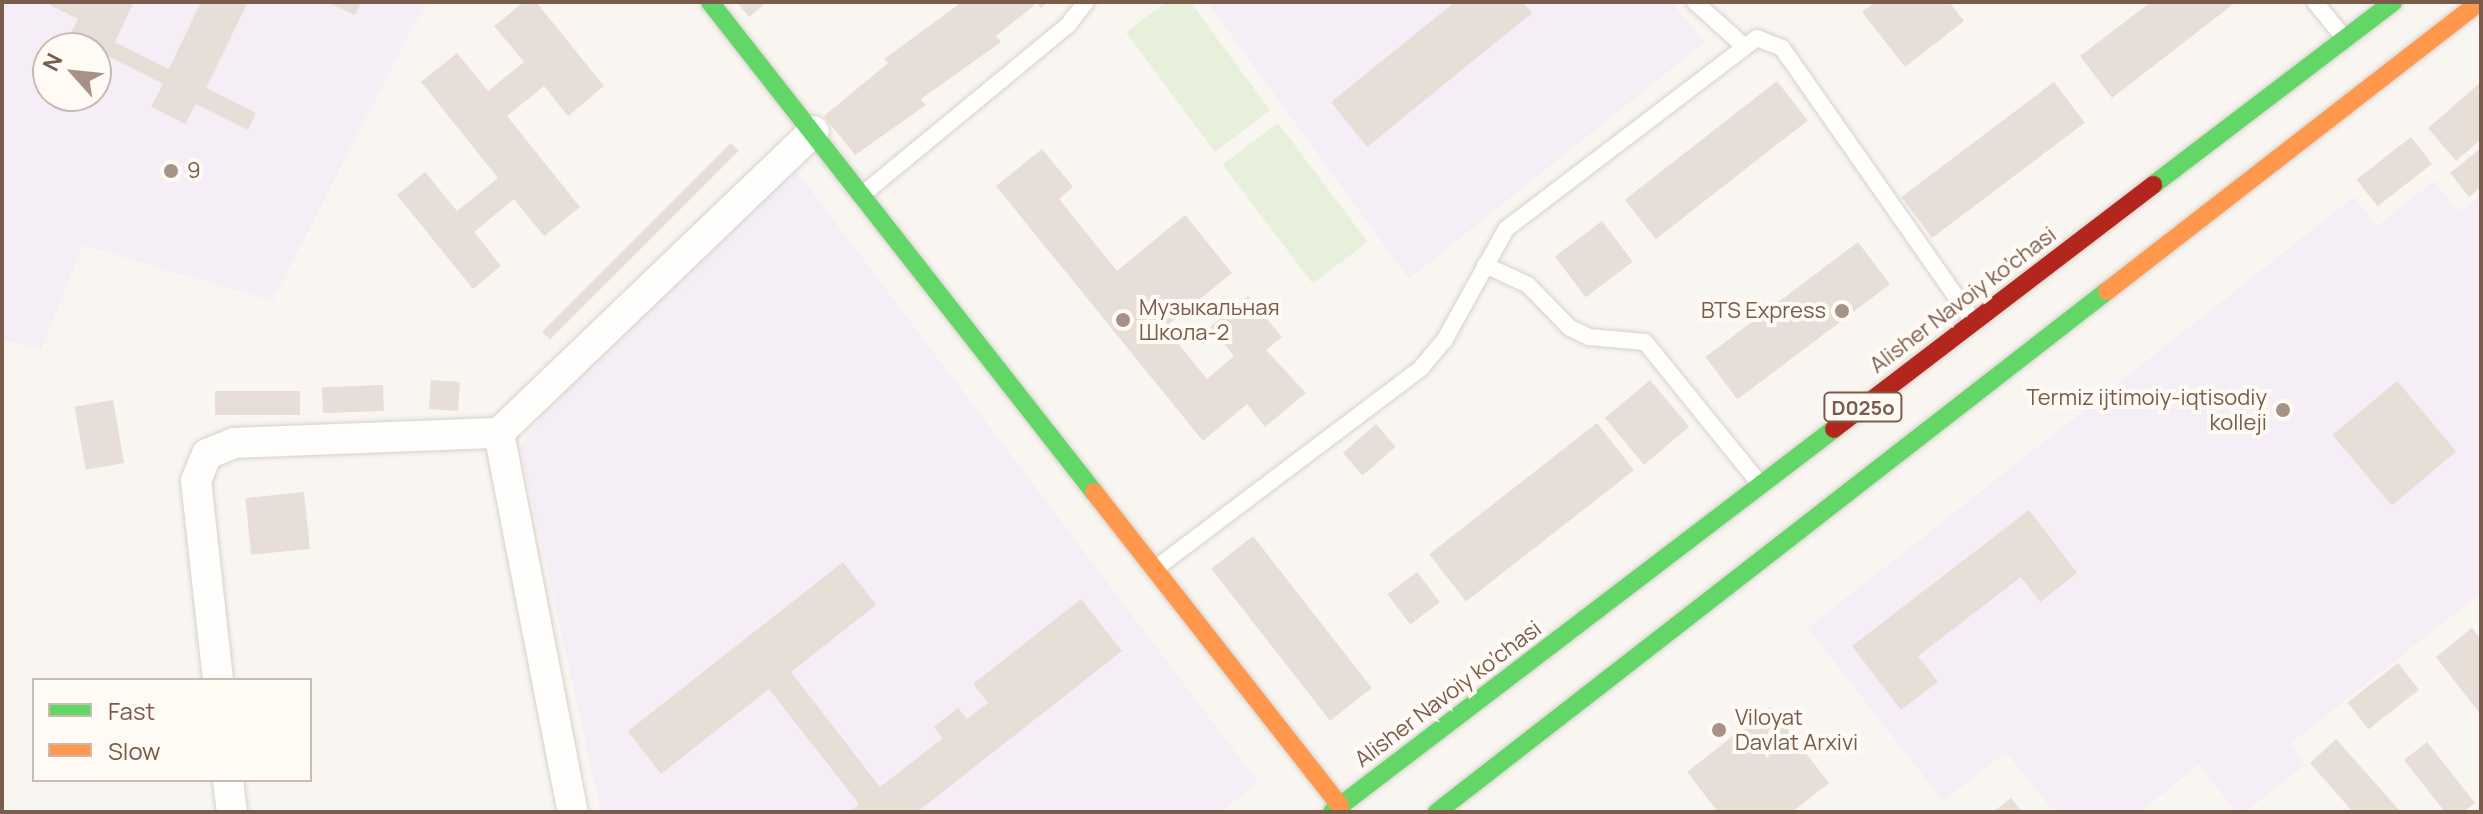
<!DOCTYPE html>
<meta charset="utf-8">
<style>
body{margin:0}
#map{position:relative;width:2483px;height:814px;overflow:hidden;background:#f9f5f0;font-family:Manrope,sans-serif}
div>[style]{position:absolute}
.education>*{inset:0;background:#f6eef6}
.green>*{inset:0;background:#e7f0db;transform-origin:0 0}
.building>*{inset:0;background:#e6ded7;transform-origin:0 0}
.roads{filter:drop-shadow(0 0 2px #d7d1cb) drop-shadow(0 0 2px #d7d1cb)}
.lane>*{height:16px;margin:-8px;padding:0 8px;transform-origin:8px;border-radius:8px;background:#fefefd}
.street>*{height:30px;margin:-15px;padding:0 15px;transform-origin:15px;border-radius:15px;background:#fefefd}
.fast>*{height:18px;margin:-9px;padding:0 9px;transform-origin:9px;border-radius:9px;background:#63d668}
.slow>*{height:18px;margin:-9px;padding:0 9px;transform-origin:9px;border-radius:9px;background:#ff974d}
.jam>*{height:18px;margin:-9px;padding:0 9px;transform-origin:9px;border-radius:9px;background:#b3261e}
.dots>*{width:22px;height:22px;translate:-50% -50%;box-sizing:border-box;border:4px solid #fffaf3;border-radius:50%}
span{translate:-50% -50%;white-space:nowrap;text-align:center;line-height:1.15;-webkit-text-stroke:8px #fffaf3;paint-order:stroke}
.shield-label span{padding:2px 6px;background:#fffaf3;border:2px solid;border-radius:6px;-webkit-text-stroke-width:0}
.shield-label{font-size:20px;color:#7a5c4d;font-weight:700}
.poi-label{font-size:22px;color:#7a5c4d}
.left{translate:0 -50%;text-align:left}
.right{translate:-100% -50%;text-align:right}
.street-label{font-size:22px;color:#7a5c4d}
.frame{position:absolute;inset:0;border:4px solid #7a5c4d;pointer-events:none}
.legend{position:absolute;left:32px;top:678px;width:280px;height:104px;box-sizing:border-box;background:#fffaf3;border:2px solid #cabbb1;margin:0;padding:10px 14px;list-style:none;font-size:24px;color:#7a5c4d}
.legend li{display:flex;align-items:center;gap:16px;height:40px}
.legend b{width:40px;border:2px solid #cabbb1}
.north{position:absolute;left:32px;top:32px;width:80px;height:80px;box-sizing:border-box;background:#fffaf3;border:2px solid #cabbb1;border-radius:50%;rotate:297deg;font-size:22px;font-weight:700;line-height:32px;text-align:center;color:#7a5c4d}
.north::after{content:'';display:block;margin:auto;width:28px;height:36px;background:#a69286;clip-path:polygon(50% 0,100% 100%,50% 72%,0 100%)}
</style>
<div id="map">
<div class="education">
<div style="clip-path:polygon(evenodd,2px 2px,426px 2px,272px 301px,83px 245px,41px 350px,2px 340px,2px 2px,48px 48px,96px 48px,96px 96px,48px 96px,48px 48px)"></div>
<div style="clip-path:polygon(1207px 2px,1671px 2px,1705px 42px,1409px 279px)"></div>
<div style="clip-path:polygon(795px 169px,1258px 782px,1221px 812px,601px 812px,520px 447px,562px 388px)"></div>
<div style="clip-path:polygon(2434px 181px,2459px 213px,2481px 196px,2481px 593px,2290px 744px,2305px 765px,2245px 812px,2236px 812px,2199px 765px,2139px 812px,2054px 812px,2006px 752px,1943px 801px,1808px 628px,2354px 197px,2377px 226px)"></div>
</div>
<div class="green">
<div style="clip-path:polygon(1166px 2px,1190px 2px,1270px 110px,1215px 152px,1126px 32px)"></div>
<div style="left:1278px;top:123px;width:149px;height:69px;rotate:53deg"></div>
</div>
<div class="building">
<div style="clip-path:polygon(44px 2px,134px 2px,115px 42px,169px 69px,201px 2px,248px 2px,206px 88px,256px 113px,248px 130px,196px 104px,185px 124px,151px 107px,163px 84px,104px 54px,96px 70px,96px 48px,63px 48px,78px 19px)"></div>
<div style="clip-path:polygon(327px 2px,361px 2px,355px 15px)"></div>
<div style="clip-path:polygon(524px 2px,536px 2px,604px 86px,568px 116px,544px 86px,507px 116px,580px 207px,544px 236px,514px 199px,474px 232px,501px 266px,473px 289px,397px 195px,425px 172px,457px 211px,498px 178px,421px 82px,457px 53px,488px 91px,524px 62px,494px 26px)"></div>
<div style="clip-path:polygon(737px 2px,767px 2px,749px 17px)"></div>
<div style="clip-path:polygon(962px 2px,1048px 2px,1041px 8px,1037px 3px,996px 36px,1001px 42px,921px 99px,926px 105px,855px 155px,824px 116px,888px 63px,884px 59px)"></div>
<div style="clip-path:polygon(1455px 2px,1523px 2px,1532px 13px,1367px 147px,1331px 102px)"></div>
<div style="clip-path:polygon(1875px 2px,1949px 2px,1964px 21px,1905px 67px,1862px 12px)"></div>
<div style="clip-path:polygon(2151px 2px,2236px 2px,2112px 98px,2080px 56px)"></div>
<div style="left:1777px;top:81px;width:50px;height:193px;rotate:52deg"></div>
<div style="left:2054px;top:82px;width:51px;height:191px;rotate:53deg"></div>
<div style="clip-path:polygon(2481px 82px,2481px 139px,2456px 161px,2428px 128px)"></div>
<div style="left:2411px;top:137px;width:34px;height:69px;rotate:52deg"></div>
<div style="left:731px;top:143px;width:11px;height:267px;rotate:45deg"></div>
<div style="clip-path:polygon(2481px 148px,2481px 187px,2469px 197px,2450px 173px)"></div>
<div style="clip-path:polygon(1042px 149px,1073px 187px,1059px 199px,1117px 271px,1185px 215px,1232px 273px,1165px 327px,1207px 379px,1234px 356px,1210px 327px,1248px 296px,1282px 337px,1266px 350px,1306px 393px,1265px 427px,1247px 404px,1203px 441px,996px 186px)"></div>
<div style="left:1602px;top:221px;width:51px;height:59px;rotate:53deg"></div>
<div style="left:1858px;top:242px;width:53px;height:191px;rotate:53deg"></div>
<div style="left:431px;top:380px;width:29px;height:29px;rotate:4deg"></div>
<div style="left:1650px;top:380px;width:61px;height:59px;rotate:50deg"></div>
<div style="left:2397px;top:381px;width:92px;height:84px;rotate:50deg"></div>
<div style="left:383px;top:385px;width:26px;height:61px;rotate:88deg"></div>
<div style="left:300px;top:391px;width:24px;height:85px;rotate:90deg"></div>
<div style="left:113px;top:400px;width:64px;height:39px;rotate:80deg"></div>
<div style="left:1597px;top:423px;width:60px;height:213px;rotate:52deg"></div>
<div style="left:1376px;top:424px;width:30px;height:44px;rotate:49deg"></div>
<div style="left:304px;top:492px;width:57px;height:59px;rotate:84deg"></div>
<div style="clip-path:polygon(2029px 510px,2077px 573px,2040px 602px,2021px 577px,1918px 656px,1938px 682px,1901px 710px,1852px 646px)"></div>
<div style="left:1253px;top:536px;width:193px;height:53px;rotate:52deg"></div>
<div style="clip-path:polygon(843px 562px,876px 605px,791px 672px,880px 787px,943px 738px,934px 727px,958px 708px,967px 719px,988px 703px,973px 684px,1081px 599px,1122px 651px,917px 812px,849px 812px,859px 804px,769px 689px,661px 774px,628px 731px)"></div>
<div style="left:1417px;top:572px;width:38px;height:37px;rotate:53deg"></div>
<div style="clip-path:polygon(2472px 628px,2481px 640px,2481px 715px,2436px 657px)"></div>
<div style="left:2398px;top:663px;width:34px;height:64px;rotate:52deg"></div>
<div style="clip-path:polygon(1770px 707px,1829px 783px,1792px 812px,1718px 812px,1687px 772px)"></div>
<div style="clip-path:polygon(2336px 739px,2401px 812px,2353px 812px,2310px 763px)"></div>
<div style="clip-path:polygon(2427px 742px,2475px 803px,2463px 812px,2445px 812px,2404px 760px)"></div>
<div style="clip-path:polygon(2011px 798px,2022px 812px,1993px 812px)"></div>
</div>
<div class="roads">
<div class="lane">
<div style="left:1695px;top:2px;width:67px;rotate:42deg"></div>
<div style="left:2315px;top:2px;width:46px;rotate:51.1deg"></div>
<div style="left:863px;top:194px;width:266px;rotate:-39.5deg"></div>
<div style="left:1068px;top:25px;width:29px;rotate:-52deg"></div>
<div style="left:1485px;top:265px;width:47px;rotate:24.9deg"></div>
<div style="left:1528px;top:285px;width:60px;rotate:45.7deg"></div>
<div style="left:1570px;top:328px;width:21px;rotate:25deg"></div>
<div style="left:1589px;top:337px;width:56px;rotate:5.1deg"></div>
<div style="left:1645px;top:342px;width:181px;rotate:51deg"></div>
<div style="left:1156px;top:568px;width:332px;rotate:-37deg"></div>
<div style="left:1421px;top:368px;width:35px;rotate:-50deg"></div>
<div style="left:1444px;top:341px;width:128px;rotate:-61deg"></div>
<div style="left:1506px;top:229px;width:315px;rotate:-37.3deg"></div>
<div style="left:1757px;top:38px;width:27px;rotate:22deg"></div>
<div style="left:1782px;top:48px;width:333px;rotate:55deg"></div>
</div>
<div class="street">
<div style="left:499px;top:433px;width:386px;rotate:79deg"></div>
<div style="left:218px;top:680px;width:200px;rotate:-96.3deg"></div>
<div style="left:196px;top:481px;width:29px;rotate:-68deg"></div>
<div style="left:207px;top:454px;width:29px;rotate:-22deg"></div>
<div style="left:234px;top:443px;width:265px;rotate:-2.2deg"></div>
<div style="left:499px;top:433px;width:436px;rotate:-43.8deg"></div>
<div style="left:228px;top:780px;width:32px;rotate:83deg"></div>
</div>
<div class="fast">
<div style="left:710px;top:2px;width:623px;rotate:51.92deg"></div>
<div style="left:2153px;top:185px;width:302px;rotate:-37.3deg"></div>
<div style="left:1332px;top:812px;width:631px;rotate:-37.34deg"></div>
<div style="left:1437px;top:812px;width:849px;rotate:-37.87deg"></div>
</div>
<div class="slow">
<div style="left:2107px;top:291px;width:471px;rotate:-37.8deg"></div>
<div style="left:1094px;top:492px;width:399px;rotate:51.9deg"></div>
</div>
<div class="jam">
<div style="left:1834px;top:429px;width:402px;rotate:-37.4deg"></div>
</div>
</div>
<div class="dots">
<div style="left:171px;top:171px;background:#a69286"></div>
<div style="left:1842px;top:311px;background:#a69286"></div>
<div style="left:1123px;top:320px;background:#a69286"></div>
<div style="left:2283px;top:410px;background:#a69286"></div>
<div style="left:1719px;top:730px;background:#a69286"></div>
</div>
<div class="shield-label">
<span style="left:1863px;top:407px">D025o</span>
</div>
<div class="poi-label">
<span class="left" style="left:187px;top:171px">9</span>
<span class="left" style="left:1139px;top:320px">Музыкальная<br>Школа-2</span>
<span class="right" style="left:1826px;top:311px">BTS Express</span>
<span class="right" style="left:2267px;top:410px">Termiz ijtimoiy-iqtisodiy<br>kolleji</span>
<span class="left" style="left:1735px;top:730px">Viloyat<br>Davlat Arxivi</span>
</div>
<div class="street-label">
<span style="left:1963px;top:300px;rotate:-37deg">Alisher Navoiy ko’chasi</span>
<span style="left:1448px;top:694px;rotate:-37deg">Alisher Navoiy ko’chasi</span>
</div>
<div class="frame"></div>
<ul class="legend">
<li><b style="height:10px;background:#63d668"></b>Fast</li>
<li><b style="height:10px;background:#ff974d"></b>Slow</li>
</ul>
<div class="north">N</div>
</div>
